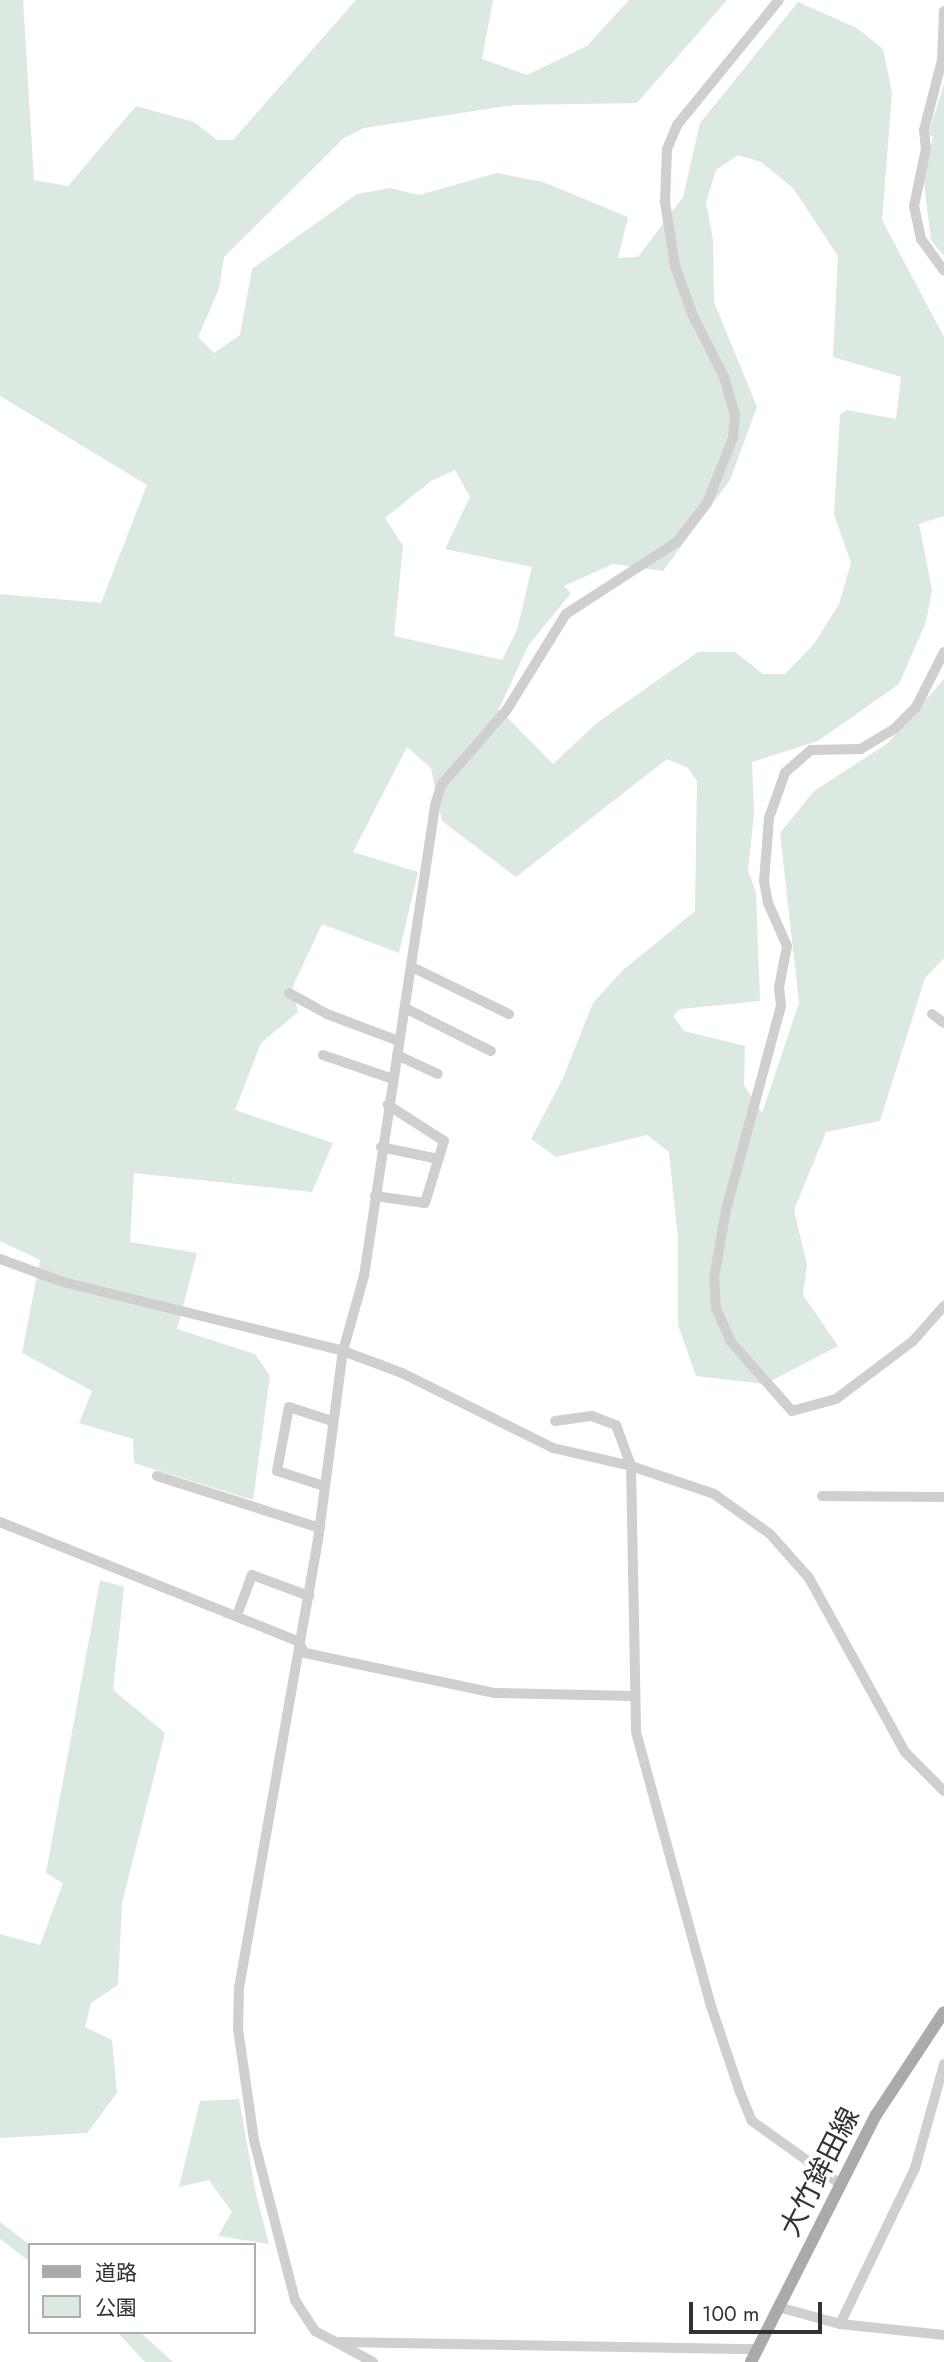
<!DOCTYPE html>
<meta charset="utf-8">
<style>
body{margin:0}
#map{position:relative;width:944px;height:2362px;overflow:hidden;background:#fff;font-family:Jost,"Noto Sans JP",sans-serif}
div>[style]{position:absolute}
.green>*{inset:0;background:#dbe9e1}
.minor>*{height:10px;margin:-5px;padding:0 5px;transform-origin:5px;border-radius:5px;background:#cfcfcf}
.major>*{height:12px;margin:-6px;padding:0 6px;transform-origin:6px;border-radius:6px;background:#aaa}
span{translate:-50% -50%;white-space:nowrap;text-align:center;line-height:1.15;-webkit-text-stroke:7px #fff;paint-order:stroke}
.street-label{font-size:28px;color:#323232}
.legend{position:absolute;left:28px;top:2243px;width:228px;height:91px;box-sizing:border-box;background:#fff;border:2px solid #adadad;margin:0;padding:9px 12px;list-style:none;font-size:21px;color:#323232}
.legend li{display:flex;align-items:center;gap:14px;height:35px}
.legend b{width:35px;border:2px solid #adadad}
.scale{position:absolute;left:689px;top:2302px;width:133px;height:32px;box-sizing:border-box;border:4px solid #323232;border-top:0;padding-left:9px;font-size:21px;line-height:24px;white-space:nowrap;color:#323232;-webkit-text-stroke:5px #fff;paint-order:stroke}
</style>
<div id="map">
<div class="green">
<div style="clip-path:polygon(evenodd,0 0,23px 0,34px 180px,68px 186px,136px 106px,194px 122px,217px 140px,233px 140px,356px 0,493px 0,482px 59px,527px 75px,587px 46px,629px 0,727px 0,637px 103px,514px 105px,364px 128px,344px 138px,224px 257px,219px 289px,198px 337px,214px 353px,240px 335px,252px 269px,357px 194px,390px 188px,419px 195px,497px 173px,543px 182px,628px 217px,618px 258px,638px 257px,683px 197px,700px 123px,798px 2px,857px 28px,883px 49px,892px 93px,882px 220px,944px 337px,944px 516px,919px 524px,932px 590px,926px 622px,899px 684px,818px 741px,752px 762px,754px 813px,748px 871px,756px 892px,760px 1001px,680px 1009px,673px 1016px,684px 1031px,745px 1046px,744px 1085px,762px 1113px,799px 1003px,780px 833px,814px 791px,888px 743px,944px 679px,944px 958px,925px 978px,880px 1121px,826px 1132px,794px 1210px,807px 1265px,803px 1295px,838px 1346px,765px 1384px,696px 1376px,678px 1325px,678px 1238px,669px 1152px,647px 1135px,556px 1157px,531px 1139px,563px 1078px,593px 1003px,622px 971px,695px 911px,697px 781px,688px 768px,667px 759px,516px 877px,442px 821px,431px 768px,407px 747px,353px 852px,418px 872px,399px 953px,322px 924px,292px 988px,298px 1012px,261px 1043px,235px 1110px,333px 1143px,312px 1192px,134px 1173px,130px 1242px,197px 1253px,177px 1329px,255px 1354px,270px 1376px,253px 1500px,134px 1463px,133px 1439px,79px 1423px,92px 1391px,22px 1353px,40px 1260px,0 1241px,0 594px,101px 603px,147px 485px,0 396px,0 0,738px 155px,761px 162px,793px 188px,838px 256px,833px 357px,901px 377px,896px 419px,847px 410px,840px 415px,834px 514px,851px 563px,839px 604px,814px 644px,785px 674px,763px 674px,735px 652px,698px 652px,598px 722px,553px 764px,499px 709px,528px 646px,571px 593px,564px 586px,613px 564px,663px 571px,730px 480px,757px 407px,714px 302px,713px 240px,706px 202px,716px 170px,738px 155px,0 0,455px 470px,470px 497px,445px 549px,532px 567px,517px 630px,502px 660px,394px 636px,403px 546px,385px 518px,431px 481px,455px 470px)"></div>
<div style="clip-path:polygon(944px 84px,944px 256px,931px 240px,924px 182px,933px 136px,928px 135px)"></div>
<div style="clip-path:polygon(100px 1580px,124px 1587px,113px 1690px,165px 1733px,122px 1903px,118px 1985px,91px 2003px,85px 2027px,112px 2040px,117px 2093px,87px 2133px,0 2138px,0 1934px,40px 1945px,63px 1883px,46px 1873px)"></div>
<div style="clip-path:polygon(239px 2099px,256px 2194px,269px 2244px,218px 2236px,232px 2212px,209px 2180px,179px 2187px,200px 2101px)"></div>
<div style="clip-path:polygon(0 2222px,30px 2245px,30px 2262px,0 2239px)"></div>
<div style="clip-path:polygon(117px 2332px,140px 2332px,173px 2362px,145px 2362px)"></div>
</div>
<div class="minor">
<div style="left:944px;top:11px;width:49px;rotate:92.3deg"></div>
<div style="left:942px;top:60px;width:72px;rotate:104.4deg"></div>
<div style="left:924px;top:130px;width:19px;rotate:84deg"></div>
<div style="left:926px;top:149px;width:58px;rotate:101.9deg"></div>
<div style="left:914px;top:206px;width:34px;rotate:78deg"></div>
<div style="left:921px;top:239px;width:39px;rotate:54deg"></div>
<div style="left:944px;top:652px;width:62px;rotate:117deg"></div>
<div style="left:916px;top:707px;width:31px;rotate:135deg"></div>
<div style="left:894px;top:729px;width:39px;rotate:149deg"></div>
<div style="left:861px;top:749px;width:50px;rotate:178.9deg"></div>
<div style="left:811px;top:750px;width:35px;rotate:139deg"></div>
<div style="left:785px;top:773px;width:48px;rotate:109.6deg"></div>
<div style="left:769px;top:818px;width:63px;rotate:94.5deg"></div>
<div style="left:764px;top:881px;width:22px;rotate:80deg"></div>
<div style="left:768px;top:903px;width:47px;rotate:66.2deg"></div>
<div style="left:787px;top:946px;width:42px;rotate:101deg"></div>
<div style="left:779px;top:987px;width:19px;rotate:84deg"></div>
<div style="left:781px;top:1006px;width:211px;rotate:105.1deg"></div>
<div style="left:726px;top:1210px;width:69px;rotate:100deg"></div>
<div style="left:714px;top:1278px;width:30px;rotate:86deg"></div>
<div style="left:716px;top:1308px;width:37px;rotate:66deg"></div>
<div style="left:731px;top:1342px;width:92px;rotate:48.5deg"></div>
<div style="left:792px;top:1411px;width:46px;rotate:-15.3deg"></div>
<div style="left:836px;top:1399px;width:96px;rotate:-37deg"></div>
<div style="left:913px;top:1341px;width:47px;rotate:-48.5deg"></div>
<div style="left:412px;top:967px;width:108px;rotate:25.9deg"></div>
<div style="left:289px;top:993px;width:43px;rotate:28.9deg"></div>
<div style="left:327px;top:1014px;width:77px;rotate:20.6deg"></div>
<div style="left:405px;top:1008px;width:96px;rotate:26.6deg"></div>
<div style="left:932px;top:1014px;width:15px;rotate:37deg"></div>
<div style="left:323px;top:1055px;width:74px;rotate:18.9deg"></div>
<div style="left:397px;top:1055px;width:45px;rotate:24.9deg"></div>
<div style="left:381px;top:1147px;width:58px;rotate:11.9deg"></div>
<div style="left:375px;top:1196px;width:50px;rotate:8deg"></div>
<div style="left:425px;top:1203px;width:65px;rotate:-73deg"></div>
<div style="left:444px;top:1141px;width:67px;rotate:-147.3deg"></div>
<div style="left:0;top:1259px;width:67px;rotate:20.1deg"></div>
<div style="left:63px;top:1282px;width:288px;rotate:13.8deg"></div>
<div style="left:343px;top:1351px;width:63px;rotate:20.4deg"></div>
<div style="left:402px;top:1373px;width:169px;rotate:26.4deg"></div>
<div style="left:553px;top:1448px;width:80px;rotate:13deg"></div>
<div style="left:631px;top:1466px;width:88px;rotate:18.6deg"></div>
<div style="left:714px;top:1494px;width:69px;rotate:35.5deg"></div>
<div style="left:770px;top:1534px;width:59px;rotate:48.4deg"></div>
<div style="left:809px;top:1578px;width:199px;rotate:61.1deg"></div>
<div style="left:905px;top:1752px;width:55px;rotate:45deg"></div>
<div style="left:555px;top:1421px;width:37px;rotate:-8deg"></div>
<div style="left:592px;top:1416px;width:26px;rotate:21deg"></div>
<div style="left:616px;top:1425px;width:44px;rotate:69.9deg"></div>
<div style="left:631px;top:1466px;width:266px;rotate:88.9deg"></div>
<div style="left:636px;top:1732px;width:284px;rotate:74.7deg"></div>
<div style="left:711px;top:2006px;width:91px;rotate:71.4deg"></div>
<div style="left:740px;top:2092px;width:31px;rotate:68deg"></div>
<div style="left:752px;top:2121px;width:108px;rotate:35.6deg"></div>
<div style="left:157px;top:1476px;width:171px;rotate:17.7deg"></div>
<div style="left:324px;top:1486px;width:49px;rotate:-162.3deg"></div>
<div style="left:277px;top:1471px;width:65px;rotate:-79.4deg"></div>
<div style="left:289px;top:1407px;width:45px;rotate:18deg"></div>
<div style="left:822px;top:1496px;width:122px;rotate:0.5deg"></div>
<div style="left:0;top:1522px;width:320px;rotate:21.8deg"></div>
<div style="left:297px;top:1641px;width:14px;rotate:56deg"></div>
<div style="left:305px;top:1653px;width:193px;rotate:11.9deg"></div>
<div style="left:494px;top:1693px;width:139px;rotate:1.2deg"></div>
<div style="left:237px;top:1615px;width:43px;rotate:-69.4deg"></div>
<div style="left:252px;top:1575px;width:61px;rotate:20.2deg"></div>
<div style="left:778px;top:2307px;width:64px;rotate:15.3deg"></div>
<div style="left:840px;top:2324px;width:105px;rotate:6deg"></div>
<div style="left:840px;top:2324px;width:173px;rotate:-64.3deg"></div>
<div style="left:915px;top:2168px;width:108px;rotate:-74.4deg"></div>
<div style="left:341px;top:2342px;width:415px;rotate:1deg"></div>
<div style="left:373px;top:2362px;width:66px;rotate:-151.9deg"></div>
<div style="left:315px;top:2331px;width:37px;rotate:-123deg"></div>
<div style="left:295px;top:2300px;width:165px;rotate:-104.4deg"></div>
<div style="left:254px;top:2140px;width:112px;rotate:-98.2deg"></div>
<div style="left:238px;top:2029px;width:41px;rotate:-88.6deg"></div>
<div style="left:239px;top:1988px;width:455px;rotate:-80deg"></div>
<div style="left:318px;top:1540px;width:191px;rotate:-82.5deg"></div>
<div style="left:343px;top:1351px;width:78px;rotate:-74.4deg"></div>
<div style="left:364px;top:1276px;width:476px;rotate:-81.4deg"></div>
<div style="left:435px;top:805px;width:22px;rotate:-72deg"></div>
<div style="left:442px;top:784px;width:97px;rotate:-48.8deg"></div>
<div style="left:506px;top:711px;width:114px;rotate:-58.3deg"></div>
<div style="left:566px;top:614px;width:132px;rotate:-33deg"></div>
<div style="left:677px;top:542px;width:49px;rotate:-52.4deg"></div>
<div style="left:707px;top:503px;width:70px;rotate:-68.2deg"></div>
<div style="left:733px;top:438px;width:23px;rotate:-85deg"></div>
<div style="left:735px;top:415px;width:40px;rotate:-106deg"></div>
<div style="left:724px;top:377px;width:68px;rotate:-116.9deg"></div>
<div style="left:693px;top:316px;width:53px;rotate:-109.8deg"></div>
<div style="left:675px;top:266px;width:65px;rotate:-98.9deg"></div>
<div style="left:665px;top:202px;width:53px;rotate:-87.8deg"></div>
<div style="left:667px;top:149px;width:26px;rotate:-67deg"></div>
<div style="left:677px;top:125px;width:161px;rotate:-50.8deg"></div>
</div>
<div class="major">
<div style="left:751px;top:2362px;width:277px;rotate:-63.2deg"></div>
<div style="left:876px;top:2115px;width:123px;rotate:-56.6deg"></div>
</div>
<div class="street-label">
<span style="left:820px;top:2172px;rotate:-63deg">大竹鉾田線</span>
</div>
<ul class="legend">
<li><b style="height:9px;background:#aaa"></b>道路</li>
<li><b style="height:19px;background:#dbe9e1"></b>公園</li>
</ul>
<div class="scale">100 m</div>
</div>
